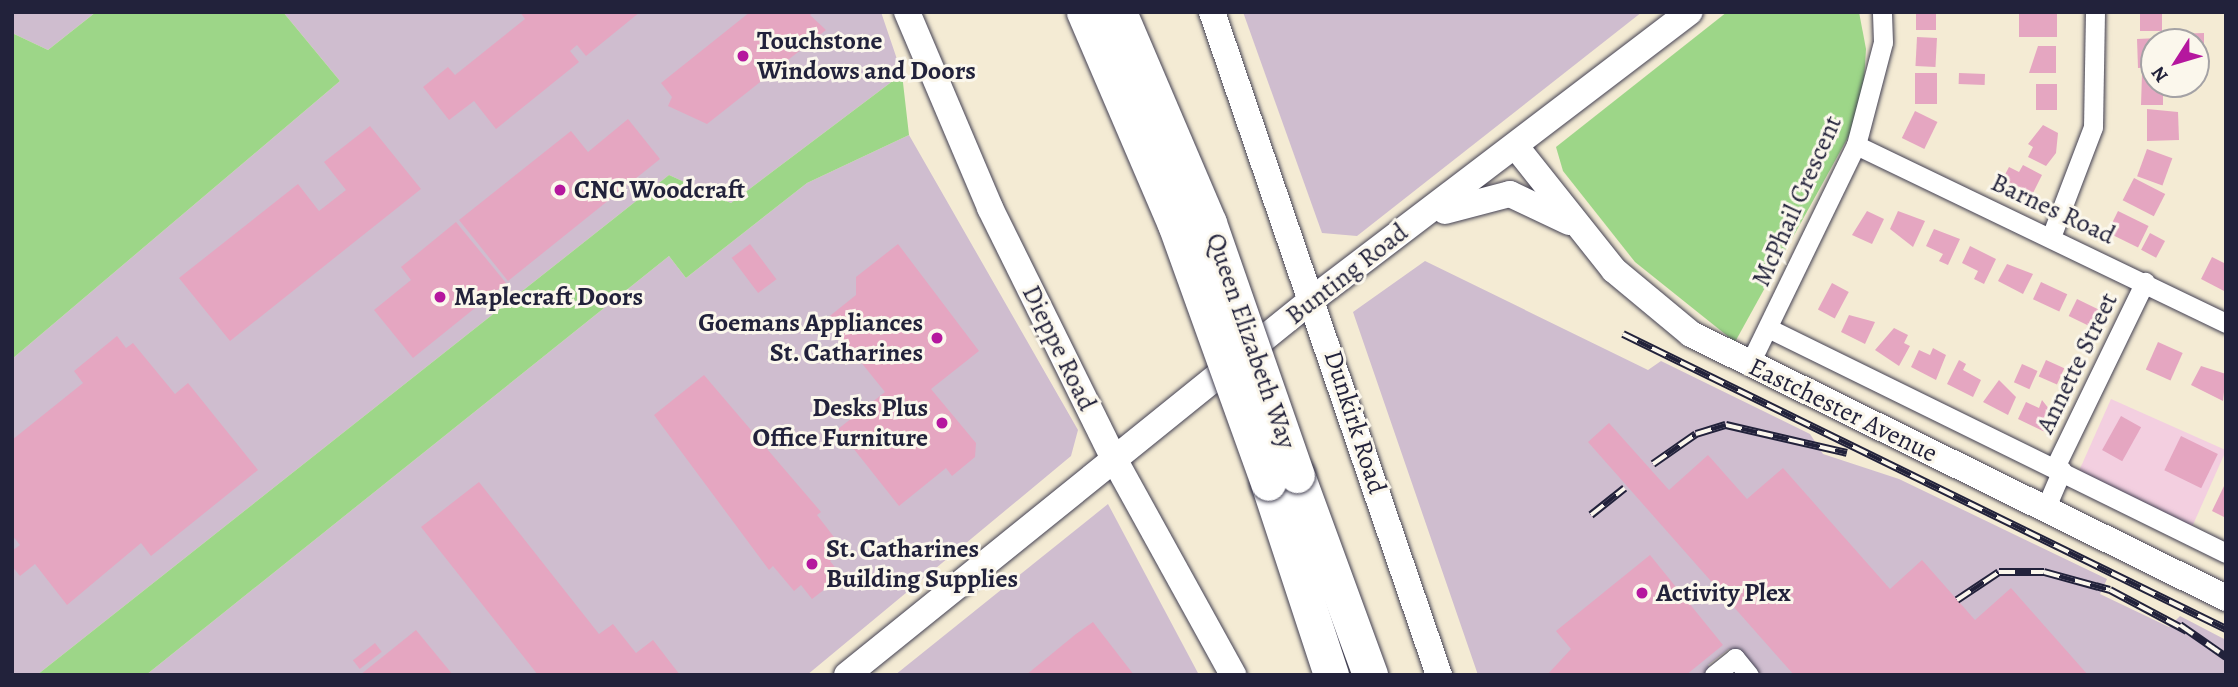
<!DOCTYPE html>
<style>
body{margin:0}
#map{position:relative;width:2238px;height:687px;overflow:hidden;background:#f4ebd4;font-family:Alegreya,serif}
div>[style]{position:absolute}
.built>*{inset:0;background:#f3cfe0;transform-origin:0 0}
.industrial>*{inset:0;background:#cfbdcf}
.green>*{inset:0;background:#9dd688}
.building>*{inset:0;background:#e5a6c1;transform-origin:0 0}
.roads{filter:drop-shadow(0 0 2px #424052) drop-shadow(0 0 2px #424052)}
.street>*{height:19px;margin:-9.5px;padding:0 9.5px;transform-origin:9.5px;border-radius:9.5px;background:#fff}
.secondary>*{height:26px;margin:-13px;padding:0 13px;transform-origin:13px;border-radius:13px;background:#fff}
.highway>*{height:35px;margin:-17.5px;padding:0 17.5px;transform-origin:17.5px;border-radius:17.5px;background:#fff}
.rail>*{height:8px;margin-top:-4px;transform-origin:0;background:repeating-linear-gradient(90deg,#fbf7ec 0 16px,#22223b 0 32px);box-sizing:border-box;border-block:2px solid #22223b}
.bridges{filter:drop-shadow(0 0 2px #424052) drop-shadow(0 0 2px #424052)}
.highway-bridge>*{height:35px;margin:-17.5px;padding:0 17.5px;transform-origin:17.5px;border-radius:17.5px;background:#fff}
.dots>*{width:19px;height:19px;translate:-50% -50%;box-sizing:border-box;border:4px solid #fbf7ec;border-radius:50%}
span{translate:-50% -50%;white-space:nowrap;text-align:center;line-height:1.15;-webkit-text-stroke:6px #fbf7ec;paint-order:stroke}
.poi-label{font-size:26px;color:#22223b;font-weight:700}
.left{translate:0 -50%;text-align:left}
.right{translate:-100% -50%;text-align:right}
.street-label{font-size:26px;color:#22223b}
.frame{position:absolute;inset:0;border:14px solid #22223b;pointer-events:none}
.north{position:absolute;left:2140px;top:28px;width:70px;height:70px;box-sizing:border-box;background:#fbf7ec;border:2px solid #a4a2a5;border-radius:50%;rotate:233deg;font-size:19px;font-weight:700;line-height:28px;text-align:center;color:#22223b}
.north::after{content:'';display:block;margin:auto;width:24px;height:32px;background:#b5179e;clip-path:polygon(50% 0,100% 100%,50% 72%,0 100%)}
</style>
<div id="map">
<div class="built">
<div style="left:2111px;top:399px;width:126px;height:85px;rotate:24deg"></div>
</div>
<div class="industrial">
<div style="clip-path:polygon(12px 12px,96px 12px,48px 50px,12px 33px)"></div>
<div style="clip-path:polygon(283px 12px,881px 12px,902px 74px,731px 203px,669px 175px,37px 675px,12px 675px,12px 359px,340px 81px)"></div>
<div style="clip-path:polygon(1243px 12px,1642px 12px,1357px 236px,1322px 233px)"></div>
<div style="clip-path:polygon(909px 135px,1078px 430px,1071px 456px,807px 675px,146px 675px,669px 256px,686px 278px,807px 183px)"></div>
<div style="clip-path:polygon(1425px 261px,1648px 370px,1661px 361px,1810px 434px,1823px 454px,1899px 479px,2107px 579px,2100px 594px,2169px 627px,2180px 616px,2226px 640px,2226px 675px,1752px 675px,1729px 649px,1708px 665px,1716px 675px,1478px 675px,1353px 312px)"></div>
<div style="clip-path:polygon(1108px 504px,1199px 675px,895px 675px)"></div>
</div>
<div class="green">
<div style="clip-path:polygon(96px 12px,283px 12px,340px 81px,12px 359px,12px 33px,48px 50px)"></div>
<div style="clip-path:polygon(1727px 12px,1859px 12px,1866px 49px,1862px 112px,1735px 342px,1635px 262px,1563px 171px,1556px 147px)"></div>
<div style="clip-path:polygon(902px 74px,909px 135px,807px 183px,686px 278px,669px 256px,146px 675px,37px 675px,669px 175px,731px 203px)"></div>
</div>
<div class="building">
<div style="clip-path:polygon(520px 12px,640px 12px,586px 56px,577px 45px,570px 51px,579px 62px,496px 129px,474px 101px,449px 120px,423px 87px,448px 67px,455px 75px,525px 19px)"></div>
<div style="clip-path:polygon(750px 12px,814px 12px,810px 15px,826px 30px,707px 124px,668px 106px,672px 97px,661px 83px)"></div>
<div style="left:1916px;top:12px;width:20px;height:18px"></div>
<div style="left:2019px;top:12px;width:38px;height:25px"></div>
<div style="left:2140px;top:12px;width:22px;height:19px"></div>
<div style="clip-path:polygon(2204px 33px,2204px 44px,2172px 42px,2172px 34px)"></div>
<div style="left:1917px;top:37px;width:20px;height:29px;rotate:3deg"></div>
<div style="clip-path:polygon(2158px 38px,2154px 67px,2138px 68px,2137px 39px)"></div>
<div style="clip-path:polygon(2038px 46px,2056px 46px,2056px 73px,2029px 73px)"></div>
<div style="left:1915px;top:73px;width:22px;height:31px"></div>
<div style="left:1959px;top:73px;width:26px;height:11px;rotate:2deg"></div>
<div style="clip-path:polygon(2142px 74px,2154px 74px,2154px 84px,2163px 84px,2163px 105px,2141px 105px)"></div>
<div style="left:2036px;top:84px;width:21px;height:26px"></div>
<div style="clip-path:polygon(2147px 109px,2178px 112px,2179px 140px,2147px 141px)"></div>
<div style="left:1915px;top:111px;width:25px;height:30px;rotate:26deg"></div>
<div style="clip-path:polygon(628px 119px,660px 159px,508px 281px,459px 220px,571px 131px,588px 152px)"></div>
<div style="clip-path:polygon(2043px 125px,2058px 133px,2056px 153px,2046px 166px,2028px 157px,2033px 147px,2028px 144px)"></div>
<div style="clip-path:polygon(370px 126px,421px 189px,230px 341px,179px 278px,298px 184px,319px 211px,346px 190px,324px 162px)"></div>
<div style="left:2147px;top:149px;width:27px;height:29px;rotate:20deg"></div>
<div style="clip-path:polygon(2023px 165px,2042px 175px,2030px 199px,2000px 184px,2009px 167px,2019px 172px)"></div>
<div style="left:2134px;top:178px;width:35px;height:25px;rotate:27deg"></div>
<div style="clip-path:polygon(1867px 211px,1884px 219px,1872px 244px,1852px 235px)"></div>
<div style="clip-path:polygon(1898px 211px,1925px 221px,1913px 247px,1890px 229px)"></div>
<div style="left:2118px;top:211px;width:34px;height:24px;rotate:26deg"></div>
<div style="clip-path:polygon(456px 222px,506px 283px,413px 358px,374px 310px,411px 280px,401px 267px)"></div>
<div style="clip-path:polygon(1934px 229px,1960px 239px,1948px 265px,1939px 261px,1943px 254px,1926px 246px)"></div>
<div style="left:2150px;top:233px;width:17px;height:19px;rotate:28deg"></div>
<div style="left:750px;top:244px;width:44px;height:23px;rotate:53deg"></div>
<div style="clip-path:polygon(898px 244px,979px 351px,931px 389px,976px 443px,975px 457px,952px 476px,946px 468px,899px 506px,838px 429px,885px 392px,826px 319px,856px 295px,856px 277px)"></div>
<div style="clip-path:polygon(1970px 246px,1996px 259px,1984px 284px,1974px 279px,1978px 271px,1962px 263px)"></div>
<div style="clip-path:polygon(2212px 257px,2226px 264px,2226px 292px,2201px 279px)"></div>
<div style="clip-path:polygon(2007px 264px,2033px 274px,2023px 294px,1998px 281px)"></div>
<div style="left:2041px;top:282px;width:29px;height:19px;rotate:25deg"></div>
<div style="left:1832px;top:283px;width:19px;height:30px;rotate:28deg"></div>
<div style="left:2077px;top:299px;width:28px;height:19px;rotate:26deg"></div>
<div style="clip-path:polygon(1849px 315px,1875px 322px,1865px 344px,1841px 332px)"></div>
<div style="clip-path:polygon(1894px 328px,1908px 335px,1904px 343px,1910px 346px,1899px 366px,1875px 350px)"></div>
<div style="clip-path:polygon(117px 336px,126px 348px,133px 343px,175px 394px,188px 383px,258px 470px,151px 556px,141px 543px,67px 605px,35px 564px,20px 576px,12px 566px,12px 551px,20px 545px,12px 535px,12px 440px,83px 383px,74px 371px)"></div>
<div style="left:2158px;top:342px;width:27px;height:30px;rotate:24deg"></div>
<div style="clip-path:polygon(1933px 348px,1946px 355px,1936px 380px,1911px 367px,1919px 350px,1930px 355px)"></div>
<div style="clip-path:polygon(1959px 360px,1966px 364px,1963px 370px,1981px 380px,1973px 397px,1947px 384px)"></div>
<div style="left:2046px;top:360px;width:20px;height:18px;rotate:24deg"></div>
<div style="left:2022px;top:364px;width:17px;height:20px;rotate:24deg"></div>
<div style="clip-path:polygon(2201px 366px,2226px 374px,2223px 401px,2191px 385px)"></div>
<div style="clip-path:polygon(704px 375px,821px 512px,817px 515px,844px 550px,830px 561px,842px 576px,812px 599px,801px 585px,794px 591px,773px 566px,769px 570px,654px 415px)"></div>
<div style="clip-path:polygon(1999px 380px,2016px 397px,2008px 415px,1983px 402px)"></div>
<div style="clip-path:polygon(2042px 400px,2053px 414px,2045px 432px,2018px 419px,2026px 402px,2039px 408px)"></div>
<div style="left:2121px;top:416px;width:23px;height:39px;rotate:29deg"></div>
<div style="clip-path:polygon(1609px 423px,1669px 490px,1708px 455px,1747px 499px,1783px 468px,1890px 589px,1922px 560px,1975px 620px,2011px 588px,2088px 675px,1794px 675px,1588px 442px)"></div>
<div style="left:2181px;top:436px;width:41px;height:38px;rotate:26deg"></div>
<div style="clip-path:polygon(479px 482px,599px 634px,613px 624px,636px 653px,653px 640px,680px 675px,538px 675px,421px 527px)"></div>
<div style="clip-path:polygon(2226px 482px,2226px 518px,2212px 511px)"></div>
<div style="clip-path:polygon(1650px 555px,1723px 645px,1686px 675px,1547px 675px,1571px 649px,1556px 631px)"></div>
<div style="clip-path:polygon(1093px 622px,1134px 675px,1026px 675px,1076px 634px)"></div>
<div style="clip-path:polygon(416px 630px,453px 675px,360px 675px)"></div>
<div style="left:375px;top:643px;width:11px;height:28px;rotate:52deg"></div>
</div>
<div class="roads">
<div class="street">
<div style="left:1856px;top:145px;width:411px;rotate:25.7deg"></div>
<div style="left:2051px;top:237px;width:118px;rotate:-69.1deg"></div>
<div style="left:2093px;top:127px;width:115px;rotate:-89deg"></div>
<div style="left:1768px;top:328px;width:510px;rotate:26.16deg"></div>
<div style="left:1749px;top:365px;width:245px;rotate:-64.1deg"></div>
<div style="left:1856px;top:145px;width:106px;rotate:-75.3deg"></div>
<div style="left:1883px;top:42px;width:30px;rotate:-92deg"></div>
<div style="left:2055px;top:467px;width:206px;rotate:-64.1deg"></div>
<div style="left:2046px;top:507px;width:40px;rotate:-66.6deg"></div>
<div style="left:1714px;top:675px;width:27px;rotate:-39deg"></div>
<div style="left:1735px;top:658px;width:22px;rotate:51deg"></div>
</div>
<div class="secondary">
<div style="left:907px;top:12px;width:213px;rotate:67deg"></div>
<div style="left:990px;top:208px;width:280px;rotate:63.7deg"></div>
<div style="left:1114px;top:459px;width:247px;rotate:61.1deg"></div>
<div style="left:1212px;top:12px;width:701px;rotate:71.1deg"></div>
<div style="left:1517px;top:148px;width:156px;rotate:51.5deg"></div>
<div style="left:1614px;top:270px;width:100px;rotate:39.7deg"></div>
<div style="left:1691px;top:334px;width:597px;rotate:26.26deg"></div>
<div style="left:1445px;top:211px;width:67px;rotate:-14.7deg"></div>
<div style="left:1510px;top:194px;width:65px;rotate:25.4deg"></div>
<div style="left:847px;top:675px;width:600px;rotate:-38.91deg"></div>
<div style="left:1314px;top:298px;width:472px;rotate:-37.3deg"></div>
</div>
<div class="highway">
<div style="left:1297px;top:475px;width:213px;rotate:69.9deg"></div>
<div style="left:1268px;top:483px;width:202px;rotate:71.8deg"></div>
</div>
</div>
<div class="rail">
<div style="left:1623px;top:334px;width:671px;rotate:26.07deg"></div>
<div style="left:1653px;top:464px;width:52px;rotate:-34.9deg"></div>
<div style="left:1696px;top:434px;width:31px;rotate:-17deg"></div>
<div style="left:1726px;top:425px;width:124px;rotate:13deg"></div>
<div style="left:1591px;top:515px;width:43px;rotate:-38.5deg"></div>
<div style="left:1957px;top:600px;width:50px;rotate:-33.7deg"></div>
<div style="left:1999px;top:572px;width:45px"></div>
<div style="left:2044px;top:572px;width:68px;rotate:15.3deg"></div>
<div style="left:2110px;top:590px;width:87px;rotate:28deg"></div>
<div style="left:2180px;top:625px;width:56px;rotate:34.8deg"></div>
</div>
<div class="bridges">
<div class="highway-bridge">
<div style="left:1084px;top:12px;width:231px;rotate:66.8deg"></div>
<div style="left:1175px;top:224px;width:275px;rotate:70.2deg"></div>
<div style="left:1119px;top:12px;width:229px;rotate:66.9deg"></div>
<div style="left:1209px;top:223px;width:267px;rotate:70.8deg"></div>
</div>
</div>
<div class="dots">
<div style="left:743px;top:56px;background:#b5179e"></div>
<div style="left:560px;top:190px;background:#b5179e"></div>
<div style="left:440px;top:297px;background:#b5179e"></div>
<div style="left:937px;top:338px;background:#b5179e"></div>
<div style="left:942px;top:423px;background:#b5179e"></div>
<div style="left:812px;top:564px;background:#b5179e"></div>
<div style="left:1642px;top:593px;background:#b5179e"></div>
</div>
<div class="poi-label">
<span class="left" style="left:757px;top:56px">Touchstone<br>Windows and Doors</span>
<span class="left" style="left:574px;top:190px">CNC Woodcraft</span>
<span class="left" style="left:454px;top:297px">Maplecraft Doors</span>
<span class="right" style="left:923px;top:338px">Goemans Appliances<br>St. Catharines</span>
<span class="right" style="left:928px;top:423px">Desks Plus<br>Office Furniture</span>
<span class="left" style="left:826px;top:564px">St. Catharines<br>Building Supplies</span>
<span class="left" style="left:1656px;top:593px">Activity Plex</span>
</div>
<div class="street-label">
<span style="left:1797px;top:201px;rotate:-66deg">McPhail Crescent</span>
<span style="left:2053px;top:209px;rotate:25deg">Barnes Road</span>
<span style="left:1347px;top:274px;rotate:-38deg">Bunting Road</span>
<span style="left:1251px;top:341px;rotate:71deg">Queen Elizabeth Way</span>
<span style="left:1059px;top:348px;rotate:64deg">Dieppe Road</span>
<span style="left:2077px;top:363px;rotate:-64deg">Annette Street</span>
<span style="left:1843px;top:410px;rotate:26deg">Eastchester Avenue</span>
<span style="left:1355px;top:422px;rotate:72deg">Dunkirk Road</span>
</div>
<div class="frame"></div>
<div class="north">N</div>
</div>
